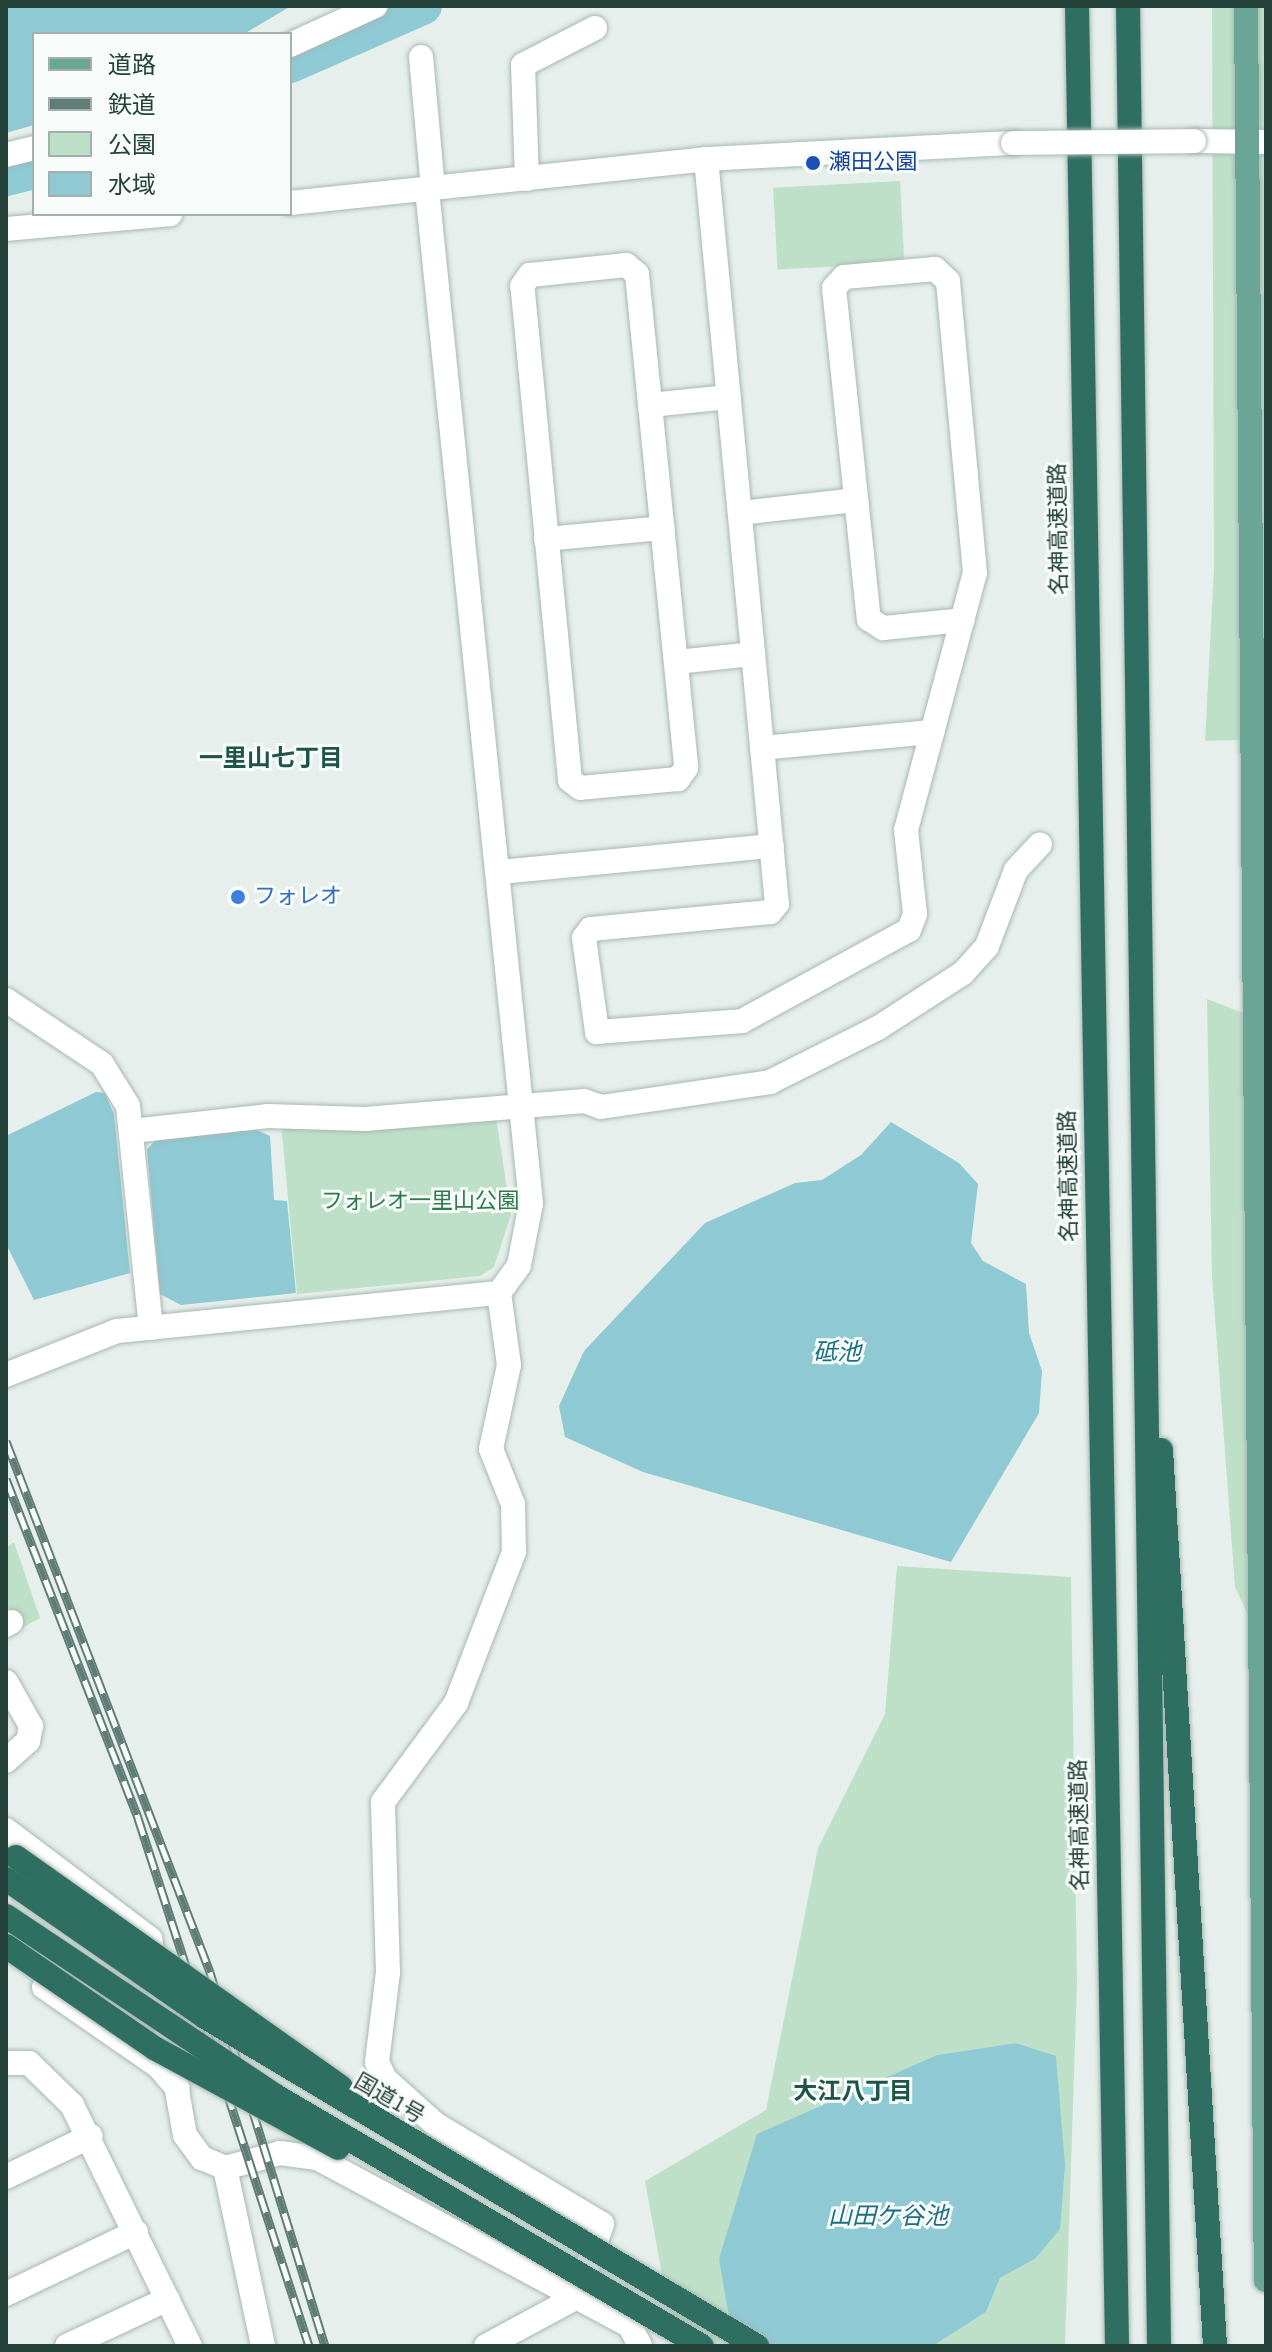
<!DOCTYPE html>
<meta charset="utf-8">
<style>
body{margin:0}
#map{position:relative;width:1272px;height:2352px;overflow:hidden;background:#e6efeb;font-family:"Source Sans 3","Noto Sans JP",sans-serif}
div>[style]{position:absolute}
.green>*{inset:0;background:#bfe0c8;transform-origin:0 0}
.water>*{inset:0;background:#8ec9d4}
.river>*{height:38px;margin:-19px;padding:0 19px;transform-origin:19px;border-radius:19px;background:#8ec9d4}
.roads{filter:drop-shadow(0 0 2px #a8b8b2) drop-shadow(0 0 2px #a8b8b2)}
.minor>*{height:24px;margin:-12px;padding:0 12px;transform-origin:12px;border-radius:12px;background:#fff}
.major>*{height:24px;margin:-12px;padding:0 12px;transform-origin:12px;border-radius:12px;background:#6aa596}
.highway>*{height:24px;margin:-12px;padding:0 12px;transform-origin:12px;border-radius:12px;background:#2f6f62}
.rail>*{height:9px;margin-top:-4.5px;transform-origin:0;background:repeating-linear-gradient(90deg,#f7fbf9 0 18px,#5f7d75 0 36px);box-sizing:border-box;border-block:2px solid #5f7d75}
.bridges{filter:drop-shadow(0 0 2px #a8b8b2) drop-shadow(0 0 2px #a8b8b2)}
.minor-bridge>*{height:24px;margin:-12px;padding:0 12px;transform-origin:12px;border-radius:12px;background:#fff}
.highway-bridge>*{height:24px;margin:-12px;padding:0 12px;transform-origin:12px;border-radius:12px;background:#2f6f62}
.dots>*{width:22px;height:22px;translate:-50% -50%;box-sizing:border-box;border:4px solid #f7fbf9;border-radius:50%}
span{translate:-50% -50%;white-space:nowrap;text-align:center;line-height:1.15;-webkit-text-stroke:6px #f7fbf9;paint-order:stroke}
.transit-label{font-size:22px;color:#164399}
.left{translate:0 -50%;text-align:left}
.street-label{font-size:22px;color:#24423a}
.shop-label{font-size:22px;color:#366cbe}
.park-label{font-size:22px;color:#2d7a4b}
.neighbourhood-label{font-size:24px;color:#1f5548;font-weight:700}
.water-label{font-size:24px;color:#1c6f80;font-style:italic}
.frame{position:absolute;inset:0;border:8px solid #24423a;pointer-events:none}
.legend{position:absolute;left:32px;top:32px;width:260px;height:184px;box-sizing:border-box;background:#f7fbf9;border:2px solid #a3b1ad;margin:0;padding:10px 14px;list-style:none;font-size:24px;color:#24423a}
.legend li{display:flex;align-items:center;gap:16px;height:40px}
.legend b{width:40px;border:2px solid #a3b1ad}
</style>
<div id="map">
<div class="green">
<div style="clip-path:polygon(1212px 6px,1266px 6px,1266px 739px,1205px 741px,1214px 568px)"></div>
<div style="left:900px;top:181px;width:82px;height:127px;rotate:87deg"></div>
<div style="clip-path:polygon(1207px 999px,1266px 1022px,1266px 1653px,1235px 1587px,1212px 1276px)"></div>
<div style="clip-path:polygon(496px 1117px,511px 1215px,494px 1267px,480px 1276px,297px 1294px,281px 1122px)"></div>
<div style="clip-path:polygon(14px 1542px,40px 1618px,20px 1629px,6px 1603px,6px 1548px)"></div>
<div style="clip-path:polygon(897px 1566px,1071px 1577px,1077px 1984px,1065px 2346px,933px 2346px,986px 2312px,1000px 2278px,1035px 2259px,1058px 2111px,1055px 2056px,1016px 2043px,937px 2055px,767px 2130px,727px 2313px,734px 2346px,675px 2346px,645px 2181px,766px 2110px,818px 1848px,885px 1714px)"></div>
</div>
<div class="water">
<div style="clip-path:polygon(6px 6px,291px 6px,244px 34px,34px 34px,34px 125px,6px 133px)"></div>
<div style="clip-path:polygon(96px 1092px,105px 1093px,114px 1114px,130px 1273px,34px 1300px,6px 1244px,6px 1136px)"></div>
<div style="clip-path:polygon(891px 1122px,959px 1163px,978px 1184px,971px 1243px,983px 1261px,1026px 1284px,1029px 1333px,1042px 1371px,1039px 1413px,951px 1562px,643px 1472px,565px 1437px,559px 1406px,584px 1351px,705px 1223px,795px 1183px,822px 1180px,861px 1155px)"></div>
<div style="clip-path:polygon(257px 1130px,270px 1136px,274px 1200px,287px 1201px,296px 1293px,181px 1305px,160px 1294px,147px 1149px,159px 1137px)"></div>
<div style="clip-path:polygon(1016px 2043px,1056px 2056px,1065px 2165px,1060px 2229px,1035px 2259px,1000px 2278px,986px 2312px,933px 2346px,734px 2346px,719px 2259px,757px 2134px,937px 2055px)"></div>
</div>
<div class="river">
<div style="left:290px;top:64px;width:145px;rotate:-23.6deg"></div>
<div style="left:6px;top:177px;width:29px;rotate:-14deg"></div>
</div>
<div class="roads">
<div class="minor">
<div style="left:290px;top:45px;width:94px;rotate:-24.6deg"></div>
<div style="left:421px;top:57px;width:132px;rotate:84.8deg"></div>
<div style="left:1194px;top:141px;width:72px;rotate:0.8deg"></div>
<div style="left:6px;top:155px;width:29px;rotate:-14deg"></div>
<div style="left:706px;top:159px;width:748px;rotate:84.56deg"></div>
<div style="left:777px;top:904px;width:11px;rotate:131deg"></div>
<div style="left:770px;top:912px;width:180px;rotate:174.6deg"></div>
<div style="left:591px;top:929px;width:11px;rotate:128deg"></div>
<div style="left:584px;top:938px;width:95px;rotate:82.1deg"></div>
<div style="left:597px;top:1032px;width:145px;rotate:-4.3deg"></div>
<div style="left:742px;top:1021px;width:190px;rotate:-28.6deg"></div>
<div style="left:909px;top:930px;width:17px;rotate:-69deg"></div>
<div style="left:915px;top:914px;width:84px;rotate:-96.1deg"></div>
<div style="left:906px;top:830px;width:266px;rotate:-75deg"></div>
<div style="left:975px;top:573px;width:293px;rotate:-95.3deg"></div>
<div style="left:948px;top:281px;width:18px;rotate:-137deg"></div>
<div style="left:935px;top:269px;width:91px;rotate:175deg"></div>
<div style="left:844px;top:277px;width:15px;rotate:132deg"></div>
<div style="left:834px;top:288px;width:333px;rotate:84deg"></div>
<div style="left:869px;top:619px;width:17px;rotate:33deg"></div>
<div style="left:883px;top:628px;width:80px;rotate:-5.7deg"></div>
<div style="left:527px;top:179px;width:114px;rotate:-92deg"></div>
<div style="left:523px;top:65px;width:81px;rotate:-27.2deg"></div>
<div style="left:290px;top:203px;width:418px;rotate:-6deg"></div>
<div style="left:706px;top:159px;width:307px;rotate:-3deg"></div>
<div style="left:6px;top:229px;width:165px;rotate:-5.2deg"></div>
<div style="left:626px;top:265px;width:14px;rotate:39deg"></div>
<div style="left:637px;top:274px;width:496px;rotate:84.3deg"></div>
<div style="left:686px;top:768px;width:14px;rotate:126deg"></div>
<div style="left:678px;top:779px;width:98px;rotate:174.8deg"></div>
<div style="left:580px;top:788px;width:13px;rotate:-141deg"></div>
<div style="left:570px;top:780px;width:496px;rotate:-95.5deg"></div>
<div style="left:522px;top:286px;width:14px;rotate:-54deg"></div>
<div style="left:530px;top:275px;width:97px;rotate:-5.9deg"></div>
<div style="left:650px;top:405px;width:79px;rotate:-5.8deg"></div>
<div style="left:740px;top:513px;width:117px;rotate:-6.4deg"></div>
<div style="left:546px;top:539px;width:117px;rotate:-5.4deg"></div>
<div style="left:676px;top:662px;width:77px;rotate:-5.9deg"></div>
<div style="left:762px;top:748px;width:171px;rotate:-5.4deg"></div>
<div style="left:500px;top:872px;width:273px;rotate:-5.5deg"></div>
<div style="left:6px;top:1000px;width:115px;rotate:33.7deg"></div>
<div style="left:102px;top:1064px;width:49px;rotate:58.2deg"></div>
<div style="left:128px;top:1106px;width:223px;rotate:84.1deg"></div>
<div style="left:132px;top:1131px;width:136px;rotate:-6.3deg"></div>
<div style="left:267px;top:1116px;width:98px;rotate:1.8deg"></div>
<div style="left:365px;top:1119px;width:220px;rotate:-4.7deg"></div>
<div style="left:584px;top:1101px;width:18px;rotate:19deg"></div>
<div style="left:601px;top:1107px;width:171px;rotate:-8.4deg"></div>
<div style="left:770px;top:1082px;width:121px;rotate:-26.6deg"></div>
<div style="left:878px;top:1028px;width:101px;rotate:-32.9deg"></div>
<div style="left:963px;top:973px;width:36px;rotate:-48deg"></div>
<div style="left:987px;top:946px;width:81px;rotate:-69.1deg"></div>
<div style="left:1016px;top:870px;width:35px;rotate:-47deg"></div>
<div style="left:6px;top:1375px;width:119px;rotate:-21.6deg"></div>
<div style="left:117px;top:1331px;width:384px;rotate:-5.7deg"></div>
<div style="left:499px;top:1293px;width:34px;rotate:-54deg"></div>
<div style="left:519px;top:1265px;width:63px;rotate:-79deg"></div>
<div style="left:531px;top:1203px;width:1019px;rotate:-95.86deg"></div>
<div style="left:6px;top:1625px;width:6px;rotate:-31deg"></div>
<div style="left:6px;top:1682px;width:51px;rotate:60.4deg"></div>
<div style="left:31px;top:1726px;width:15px;rotate:101deg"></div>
<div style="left:28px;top:1741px;width:30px;rotate:138deg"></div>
<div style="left:6px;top:1830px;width:181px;rotate:37.1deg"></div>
<div style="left:150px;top:1939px;width:199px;rotate:79.9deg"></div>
<div style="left:185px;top:2135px;width:29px;rotate:54deg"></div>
<div style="left:202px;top:2158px;width:25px;rotate:23deg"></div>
<div style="left:225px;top:2168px;width:57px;rotate:-15.3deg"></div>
<div style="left:280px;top:2153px;width:37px;rotate:8deg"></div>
<div style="left:317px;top:2158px;width:355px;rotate:28.2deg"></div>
<div style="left:630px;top:2326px;width:22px;rotate:63deg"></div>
<div style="left:44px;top:1987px;width:139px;rotate:34.7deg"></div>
<div style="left:158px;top:2066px;width:30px;rotate:49deg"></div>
<div style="left:6px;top:2063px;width:23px"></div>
<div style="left:29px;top:2063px;width:60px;rotate:44.3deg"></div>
<div style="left:72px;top:2105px;width:268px;rotate:63.9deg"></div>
<div style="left:225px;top:2168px;width:182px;rotate:77.9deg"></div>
<div style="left:6px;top:2177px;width:94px;rotate:-25.8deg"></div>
<div style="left:6px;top:2294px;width:144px;rotate:-25.5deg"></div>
<div style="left:67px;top:2346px;width:111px;rotate:-25deg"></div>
<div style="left:486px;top:2346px;width:103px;rotate:-28.3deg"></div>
<div style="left:577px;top:2297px;width:77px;rotate:-71.1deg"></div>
<div style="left:602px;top:2224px;width:195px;rotate:-149.1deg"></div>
<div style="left:435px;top:2124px;width:67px;rotate:-138deg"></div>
<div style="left:385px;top:2079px;width:19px;rotate:-115deg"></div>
<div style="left:377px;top:2062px;width:90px;rotate:-83deg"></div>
<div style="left:388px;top:1973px;width:171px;rotate:-91.7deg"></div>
<div style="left:383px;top:1802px;width:123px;rotate:-53.6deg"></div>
<div style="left:456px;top:1703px;width:162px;rotate:-69deg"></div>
<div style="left:514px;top:1552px;width:48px;rotate:-91.2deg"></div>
<div style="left:513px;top:1504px;width:59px;rotate:-111.8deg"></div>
<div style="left:491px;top:1449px;width:86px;rotate:-77.9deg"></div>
<div style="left:509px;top:1365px;width:73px;rotate:-97.9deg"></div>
</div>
<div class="major">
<div style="left:1246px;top:6px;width:2274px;rotate:89.5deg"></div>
</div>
<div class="highway">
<div style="left:1077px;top:6px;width:2340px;rotate:89.02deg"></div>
<div style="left:1128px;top:6px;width:2340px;rotate:89.24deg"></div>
<div style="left:1161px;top:1450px;width:898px;rotate:86.55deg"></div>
</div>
</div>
<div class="rail">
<div style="left:6px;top:1441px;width:569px;rotate:68.98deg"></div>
<div style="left:210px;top:1972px;width:391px;rotate:72.9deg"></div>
<div style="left:6px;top:1479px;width:364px;rotate:68.7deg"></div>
<div style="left:138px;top:1818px;width:555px;rotate:72.05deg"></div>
</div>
<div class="bridges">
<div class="minor-bridge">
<div style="left:1013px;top:143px;width:181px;rotate:-0.6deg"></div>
</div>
<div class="highway-bridge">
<div style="left:16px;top:1857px;width:398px;rotate:35.3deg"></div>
<div style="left:6px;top:1879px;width:242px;rotate:34.7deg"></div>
<div style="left:205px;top:2017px;width:643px;rotate:30.8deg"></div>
<div style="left:6px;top:1916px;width:322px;rotate:33.7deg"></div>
<div style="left:274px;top:2095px;width:496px;rotate:30.4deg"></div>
<div style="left:6px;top:1946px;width:182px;rotate:34.5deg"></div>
<div style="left:156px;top:2049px;width:207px;rotate:28.5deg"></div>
</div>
</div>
<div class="dots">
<div style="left:813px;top:163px;background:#1a4fb4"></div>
<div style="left:238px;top:897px;background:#3f7fe0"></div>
</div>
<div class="transit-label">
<span class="left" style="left:829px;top:163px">瀬田公園</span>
</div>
<div class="street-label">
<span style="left:1059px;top:529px;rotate:-91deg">名神高速道路</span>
<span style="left:1069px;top:1176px;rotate:-91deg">名神高速道路</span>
<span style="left:1080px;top:1825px;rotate:-91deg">名神高速道路</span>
<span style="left:389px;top:2099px;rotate:30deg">国道1号</span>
</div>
<div class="shop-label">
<span class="left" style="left:254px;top:897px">フォレオ</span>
</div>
<div class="park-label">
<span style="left:420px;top:1202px">フォレオ一里山公園</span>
</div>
<div class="neighbourhood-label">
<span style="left:271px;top:759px">一里山七丁目</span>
<span style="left:853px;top:2092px">大江八丁目</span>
</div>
<div class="water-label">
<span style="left:837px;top:1353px">砥池</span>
<span style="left:888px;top:2217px">山田ケ谷池</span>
</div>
<div class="frame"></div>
<ul class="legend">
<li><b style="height:10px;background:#6aa596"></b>道路</li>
<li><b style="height:10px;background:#5f7d75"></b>鉄道</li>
<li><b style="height:22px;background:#bfe0c8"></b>公園</li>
<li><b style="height:22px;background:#8ec9d4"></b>水域</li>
</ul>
</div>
